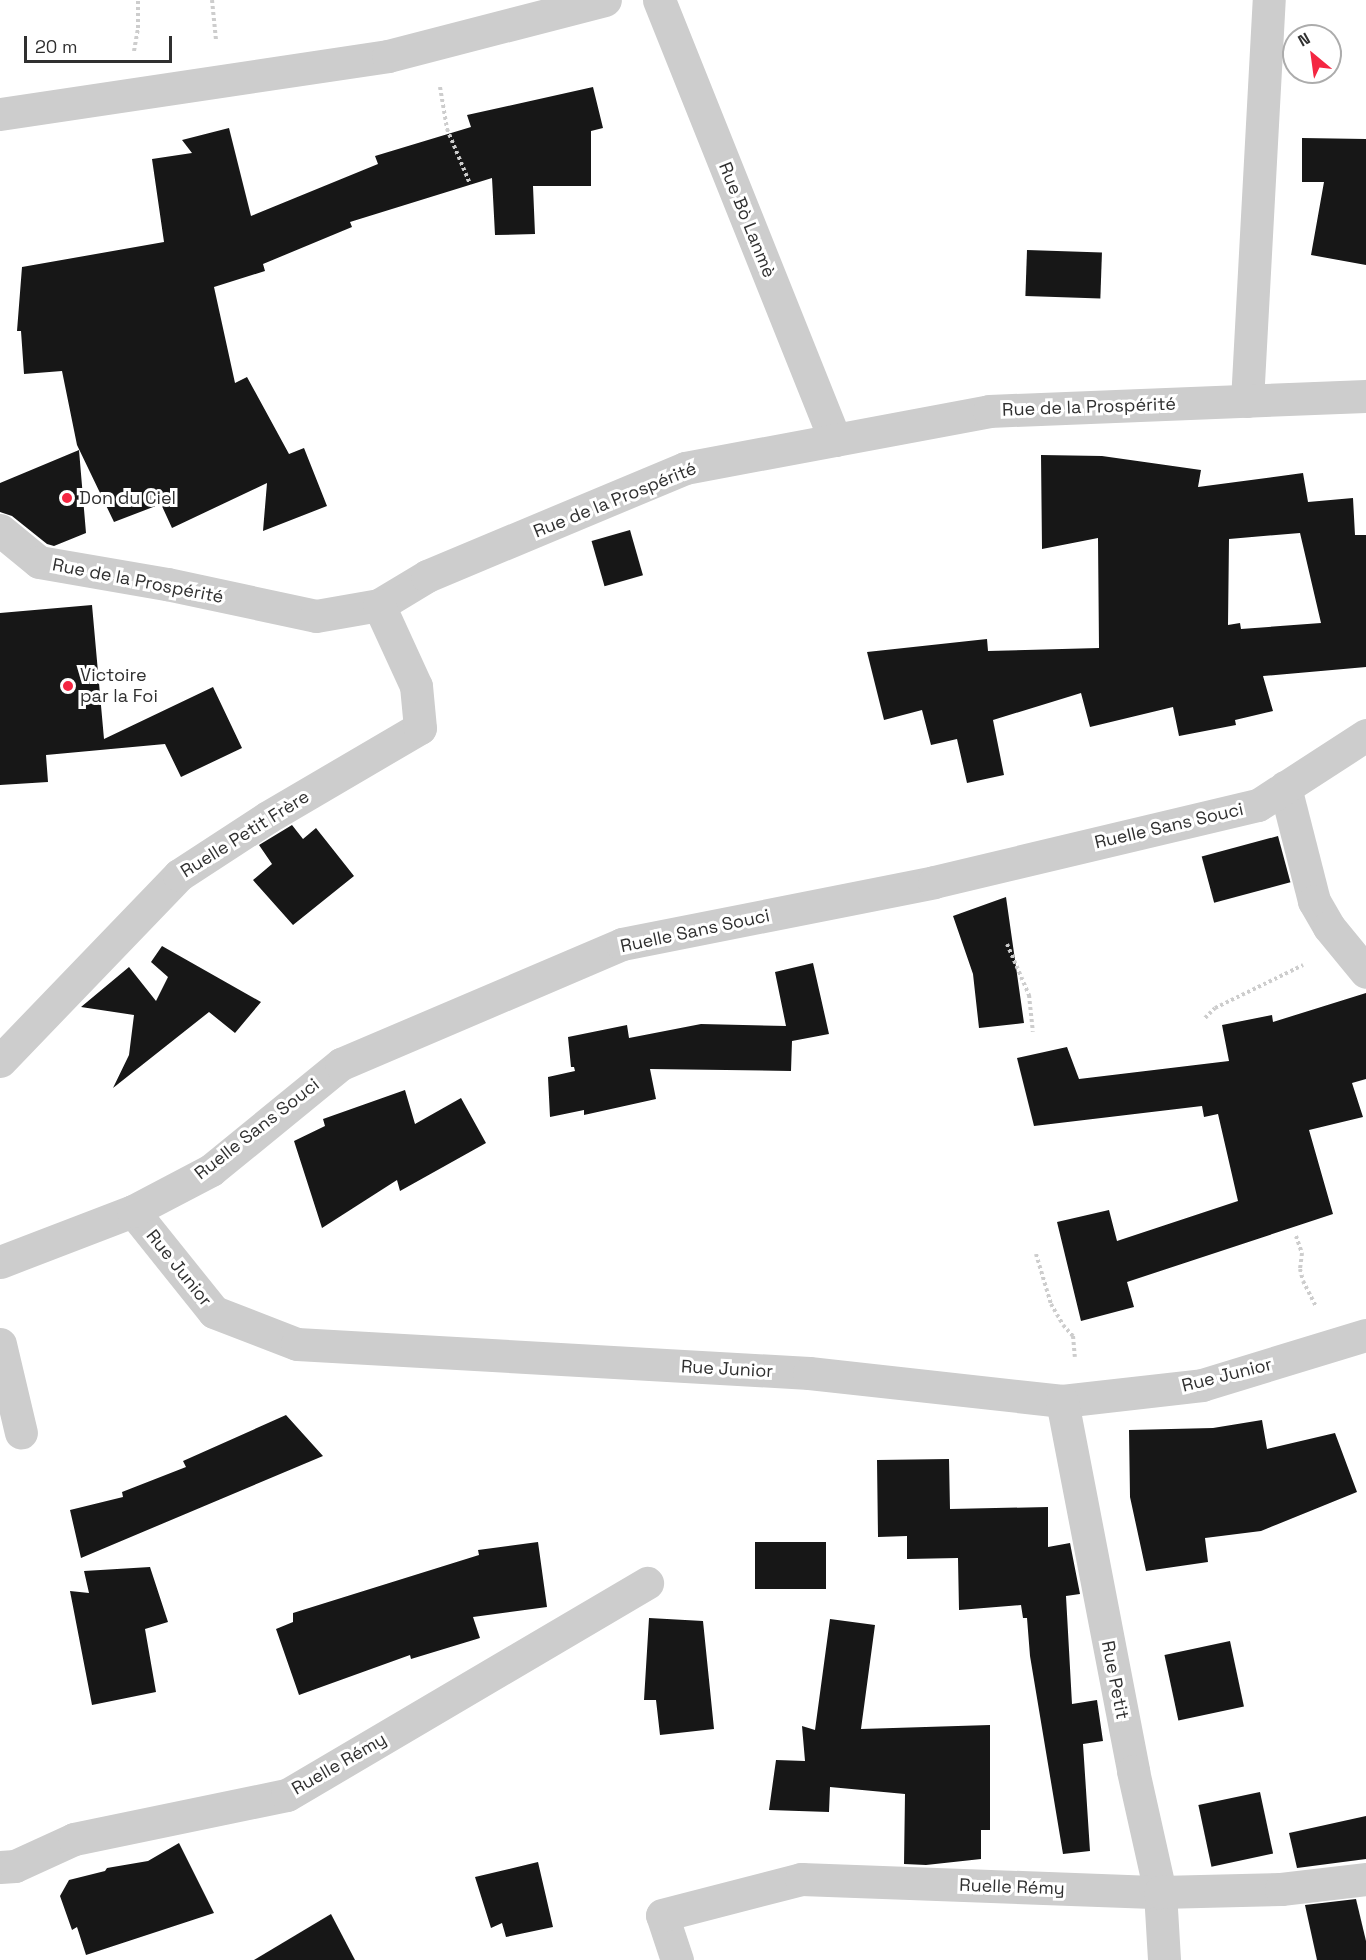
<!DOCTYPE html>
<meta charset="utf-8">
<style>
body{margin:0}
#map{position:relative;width:1366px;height:1960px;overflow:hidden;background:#fff;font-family:"Space Grotesk",sans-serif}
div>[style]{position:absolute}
.building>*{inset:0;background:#171717;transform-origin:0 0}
.path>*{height:4px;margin-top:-2px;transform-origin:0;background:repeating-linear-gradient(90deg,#cdcdcd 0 3px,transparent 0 6px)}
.street>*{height:33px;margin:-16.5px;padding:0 16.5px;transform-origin:16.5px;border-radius:16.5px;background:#cdcdcd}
.dots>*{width:16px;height:16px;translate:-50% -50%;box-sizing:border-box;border:3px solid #fff;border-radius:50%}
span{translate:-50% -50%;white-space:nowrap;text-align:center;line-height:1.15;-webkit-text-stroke:6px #fff;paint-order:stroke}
.street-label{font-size:18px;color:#303030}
.poi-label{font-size:18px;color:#303030}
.left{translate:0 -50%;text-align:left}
.north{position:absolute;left:1282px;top:24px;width:60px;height:60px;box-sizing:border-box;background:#fff;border:2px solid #acacac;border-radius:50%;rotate:331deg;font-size:16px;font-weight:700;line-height:24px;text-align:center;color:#303030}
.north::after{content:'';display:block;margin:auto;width:21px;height:27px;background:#f42642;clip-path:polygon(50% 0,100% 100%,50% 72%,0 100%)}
.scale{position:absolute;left:24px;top:36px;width:148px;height:27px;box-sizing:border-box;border:3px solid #303030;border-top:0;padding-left:8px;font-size:18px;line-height:21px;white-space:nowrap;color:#303030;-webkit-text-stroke:4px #fff;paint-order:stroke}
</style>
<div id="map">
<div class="building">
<div style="clip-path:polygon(593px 87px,603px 128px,591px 131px,591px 186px,533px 186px,535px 234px,495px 235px,492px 178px,350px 222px,352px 227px,263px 264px,265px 271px,214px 287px,235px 383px,247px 377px,289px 454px,304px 448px,327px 506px,263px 531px,267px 483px,172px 528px,161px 504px,114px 522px,77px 445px,62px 371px,24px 374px,21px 331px,17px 331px,22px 267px,164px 242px,152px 159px,192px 153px,182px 140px,229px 128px,251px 216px,378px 164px,375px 156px,471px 127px,467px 115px)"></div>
<div style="clip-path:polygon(1302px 138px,1366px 139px,1366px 265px,1311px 255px,1324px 182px,1302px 182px)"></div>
<div style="left:1027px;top:250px;width:75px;height:46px;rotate:2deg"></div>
<div style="clip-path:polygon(79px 450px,86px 533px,54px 546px,47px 544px,12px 516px,0 512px,0 483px)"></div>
<div style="clip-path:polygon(evenodd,1041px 455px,1102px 456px,1201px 470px,1198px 487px,1303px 473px,1308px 502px,1353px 498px,1355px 535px,1366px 535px,1366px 667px,1263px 676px,1273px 711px,1235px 720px,1236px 725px,1179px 736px,1173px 707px,1090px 727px,1081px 693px,993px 720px,1004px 775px,967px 783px,957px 739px,931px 745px,922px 710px,884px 720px,867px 652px,987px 639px,988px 651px,1099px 648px,1098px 538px,1042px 549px,1041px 455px,1300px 533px,1321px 623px,1241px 629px,1240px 623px,1228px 625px,1229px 539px,1300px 533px)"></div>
<div style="left:630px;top:530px;width:47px;height:40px;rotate:74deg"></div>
<div style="clip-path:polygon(92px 605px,104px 739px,213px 687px,242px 748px,181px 777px,165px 744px,46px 755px,48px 782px,0 785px,0 613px)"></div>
<div style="clip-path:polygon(292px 825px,303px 839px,316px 828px,354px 876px,293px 925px,253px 880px,272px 864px,259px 845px)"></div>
<div style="left:1278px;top:836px;width:48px;height:79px;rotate:75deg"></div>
<div style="clip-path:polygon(1006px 897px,1024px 1023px,979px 1028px,973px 974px,953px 916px)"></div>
<div style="clip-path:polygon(162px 946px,261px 1002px,235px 1033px,209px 1012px,113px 1088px,129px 1055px,134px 1015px,81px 1007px,129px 967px,156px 1001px,168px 977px,151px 962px)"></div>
<div style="clip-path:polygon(813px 963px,829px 1034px,792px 1041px,791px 1071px,650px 1069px,656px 1099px,584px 1115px,584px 1110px,550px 1117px,548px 1077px,575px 1071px,574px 1067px,571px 1067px,568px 1037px,627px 1025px,629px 1038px,701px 1024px,786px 1026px,775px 972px)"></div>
<div style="clip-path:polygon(1366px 993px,1366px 1079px,1352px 1083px,1363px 1117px,1309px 1130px,1333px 1214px,1127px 1282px,1134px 1307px,1081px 1321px,1057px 1222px,1109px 1210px,1117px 1241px,1238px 1201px,1218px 1114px,1204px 1117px,1202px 1106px,1034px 1126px,1017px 1058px,1067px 1047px,1079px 1079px,1229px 1061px,1222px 1025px,1272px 1015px,1273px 1022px)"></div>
<div style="clip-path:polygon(405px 1090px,415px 1124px,461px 1098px,486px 1143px,400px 1191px,397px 1180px,322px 1228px,294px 1141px,325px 1126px,323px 1119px)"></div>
<div style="clip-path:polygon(286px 1415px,323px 1456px,81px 1558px,70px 1510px,123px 1497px,122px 1492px,186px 1467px,183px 1461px)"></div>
<div style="clip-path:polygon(1262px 1420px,1267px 1449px,1335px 1433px,1357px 1492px,1261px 1531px,1205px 1538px,1208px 1562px,1146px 1571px,1130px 1497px,1129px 1430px,1213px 1428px)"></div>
<div style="clip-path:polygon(949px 1459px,950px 1509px,1048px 1507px,1048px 1547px,1070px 1543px,1080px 1594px,1066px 1596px,1072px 1704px,1097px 1700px,1103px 1741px,1083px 1744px,1090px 1851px,1063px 1854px,1030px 1656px,1027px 1618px,1023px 1618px,1021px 1605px,959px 1610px,958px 1558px,907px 1559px,907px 1536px,878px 1537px,877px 1460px)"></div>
<div style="clip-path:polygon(538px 1542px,547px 1607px,473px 1617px,480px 1638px,411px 1659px,410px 1655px,299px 1695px,276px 1629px,293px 1622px,293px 1613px,479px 1555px,478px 1550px)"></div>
<div style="left:755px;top:1542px;width:71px;height:47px"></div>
<div style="clip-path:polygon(150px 1567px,168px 1622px,145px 1629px,156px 1692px,92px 1705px,70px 1591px,89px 1593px,84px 1571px)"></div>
<div style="clip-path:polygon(649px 1618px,703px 1621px,714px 1729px,660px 1735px,656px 1700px,644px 1700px)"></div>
<div style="clip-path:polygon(830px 1619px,875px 1625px,861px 1729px,990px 1725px,990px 1830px,981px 1830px,981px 1859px,926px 1865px,904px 1864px,905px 1794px,830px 1787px,829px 1812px,769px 1810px,776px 1760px,805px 1761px,802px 1726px,815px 1730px)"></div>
<div style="left:1230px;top:1641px;width:67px;height:67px;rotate:78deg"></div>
<div style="left:1260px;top:1792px;width:63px;height:63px;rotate:78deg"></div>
<div style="clip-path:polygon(1366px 1816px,1366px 1859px,1297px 1868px,1289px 1833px)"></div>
<div style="clip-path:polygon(179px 1843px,214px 1913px,86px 1955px,77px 1927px,72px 1930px,60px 1896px,69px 1880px,105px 1871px,107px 1868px,148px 1861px)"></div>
<div style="clip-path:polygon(538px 1862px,553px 1927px,506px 1937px,502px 1923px,491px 1928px,475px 1877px)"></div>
<div style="clip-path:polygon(1356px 1899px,1366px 1941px,1366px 1960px,1317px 1960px,1305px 1905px)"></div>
<div style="clip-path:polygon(331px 1914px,355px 1960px,254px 1960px)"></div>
</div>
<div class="path">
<div style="left:212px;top:0;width:40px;rotate:84.3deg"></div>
<div style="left:134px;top:51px;width:23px;rotate:-80deg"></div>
<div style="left:138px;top:28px;width:28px;rotate:-90deg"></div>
<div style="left:440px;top:87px;width:43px;rotate:80.5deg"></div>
<div style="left:447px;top:129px;width:60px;rotate:67.3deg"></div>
<div style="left:1007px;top:944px;width:56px;rotate:66.7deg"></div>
<div style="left:1029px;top:995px;width:37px;rotate:84deg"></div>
<div style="left:1205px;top:1018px;width:14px;rotate:-45deg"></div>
<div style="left:1215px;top:1008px;width:98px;rotate:-26deg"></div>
<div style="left:1296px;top:1236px;width:18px;rotate:71deg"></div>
<div style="left:1302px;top:1253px;width:16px;rotate:97deg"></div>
<div style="left:1300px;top:1269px;width:12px;rotate:76deg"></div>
<div style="left:1303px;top:1281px;width:28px;rotate:63deg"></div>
<div style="left:1036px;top:1254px;width:52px;rotate:73.3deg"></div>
<div style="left:1051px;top:1304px;width:24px;rotate:60deg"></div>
<div style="left:1063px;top:1325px;width:15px;rotate:48deg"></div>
<div style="left:1073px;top:1336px;width:21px;rotate:85deg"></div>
</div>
<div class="street">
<div style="left:659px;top:0;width:474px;rotate:68.2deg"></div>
<div style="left:0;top:114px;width:392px;rotate:-8.5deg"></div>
<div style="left:388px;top:56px;width:224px;rotate:-14.5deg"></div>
<div style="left:1247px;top:401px;width:402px;rotate:-86.9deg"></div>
<div style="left:0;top:530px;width:50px;rotate:39.4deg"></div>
<div style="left:39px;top:562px;width:130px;rotate:9.8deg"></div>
<div style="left:167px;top:584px;width:152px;rotate:12.1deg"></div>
<div style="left:316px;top:616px;width:64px;rotate:-9.9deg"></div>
<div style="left:379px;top:605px;width:56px;rotate:-31.1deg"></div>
<div style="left:427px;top:576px;width:280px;rotate:-22.7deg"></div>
<div style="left:685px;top:468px;width:309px;rotate:-10.6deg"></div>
<div style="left:989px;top:411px;width:377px;rotate:-2.3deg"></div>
<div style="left:1285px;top:787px;width:118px;rotate:75.7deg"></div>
<div style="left:1314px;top:901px;width:30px;rotate:60deg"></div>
<div style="left:1329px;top:927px;width:58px;rotate:50.6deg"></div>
<div style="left:0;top:1061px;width:258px;rotate:-46.1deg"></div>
<div style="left:179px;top:875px;width:106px;rotate:-33.1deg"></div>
<div style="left:268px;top:817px;width:176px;rotate:-30.4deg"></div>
<div style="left:420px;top:728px;width:42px;rotate:-95.4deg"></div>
<div style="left:416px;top:686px;width:89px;rotate:-114.6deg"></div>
<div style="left:133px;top:1211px;width:129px;rotate:51.3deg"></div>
<div style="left:214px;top:1312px;width:89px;rotate:21.1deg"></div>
<div style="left:297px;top:1344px;width:513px;rotate:3.24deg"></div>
<div style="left:809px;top:1373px;width:255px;rotate:6.3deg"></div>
<div style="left:1062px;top:1401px;width:141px;rotate:-6.5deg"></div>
<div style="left:1202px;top:1385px;width:171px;rotate:-17deg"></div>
<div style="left:0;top:1262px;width:142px;rotate:-21deg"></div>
<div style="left:133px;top:1211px;width:88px;rotate:-27.7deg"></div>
<div style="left:211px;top:1170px;width:168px;rotate:-39.2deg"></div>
<div style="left:341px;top:1064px;width:306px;rotate:-23.1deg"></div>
<div style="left:622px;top:944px;width:318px;rotate:-11.2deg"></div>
<div style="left:934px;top:882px;width:333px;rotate:-13.4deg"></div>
<div style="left:1258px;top:805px;width:129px;rotate:-32.9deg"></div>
<div style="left:0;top:1344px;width:91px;rotate:76.7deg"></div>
<div style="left:1062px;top:1401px;width:377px;rotate:79.1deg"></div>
<div style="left:1133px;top:1771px;width:124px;rotate:77.4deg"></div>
<div style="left:1160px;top:1892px;width:68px;rotate:86.6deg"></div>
<div style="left:0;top:1867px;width:15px;rotate:-4deg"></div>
<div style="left:15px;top:1866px;width:65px;rotate:-24.6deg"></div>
<div style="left:74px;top:1839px;width:217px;rotate:-11.7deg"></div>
<div style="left:287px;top:1795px;width:418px;rotate:-30.5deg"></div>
<div style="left:677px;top:1960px;width:47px;rotate:-108.4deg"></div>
<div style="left:662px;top:1915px;width:144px;rotate:-14.5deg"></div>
<div style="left:801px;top:1879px;width:359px;rotate:2.1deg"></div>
<div style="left:1160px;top:1892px;width:121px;rotate:-1.4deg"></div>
<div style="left:1281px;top:1889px;width:86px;rotate:-6.7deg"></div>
</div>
<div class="dots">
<div style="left:67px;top:498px;background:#f42642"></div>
<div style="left:68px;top:686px;background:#f42642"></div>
</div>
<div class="street-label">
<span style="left:747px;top:220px;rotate:68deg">Rue Bò Lanmè</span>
<span style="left:1089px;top:407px;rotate:-2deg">Rue de la Prospérité</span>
<span style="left:615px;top:500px;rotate:-22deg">Rue de la Prospérité</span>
<span style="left:138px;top:581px;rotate:11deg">Rue de la Prospérité</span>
<span style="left:1169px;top:826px;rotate:-13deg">Ruelle Sans Souci</span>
<span style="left:245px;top:834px;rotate:-32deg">Ruelle Petit Frère</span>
<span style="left:695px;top:931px;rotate:-12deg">Ruelle Sans Souci</span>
<span style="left:257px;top:1129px;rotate:-38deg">Ruelle Sans Souci</span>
<span style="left:179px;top:1268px;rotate:51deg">Rue Junior</span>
<span style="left:727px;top:1369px;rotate:3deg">Rue Junior</span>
<span style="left:1227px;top:1375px;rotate:-14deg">Rue Junior</span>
<span style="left:1115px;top:1680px;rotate:79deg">Rue Petit</span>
<span style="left:339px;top:1764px;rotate:-30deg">Ruelle Rémy</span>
<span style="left:1012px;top:1887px;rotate:2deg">Ruelle Rémy</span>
</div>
<div class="poi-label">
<span class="left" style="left:79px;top:498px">Don du Ciel</span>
<span class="left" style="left:80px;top:686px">Victoire<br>par la Foi</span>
</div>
<div class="north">N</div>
<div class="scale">20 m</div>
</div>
